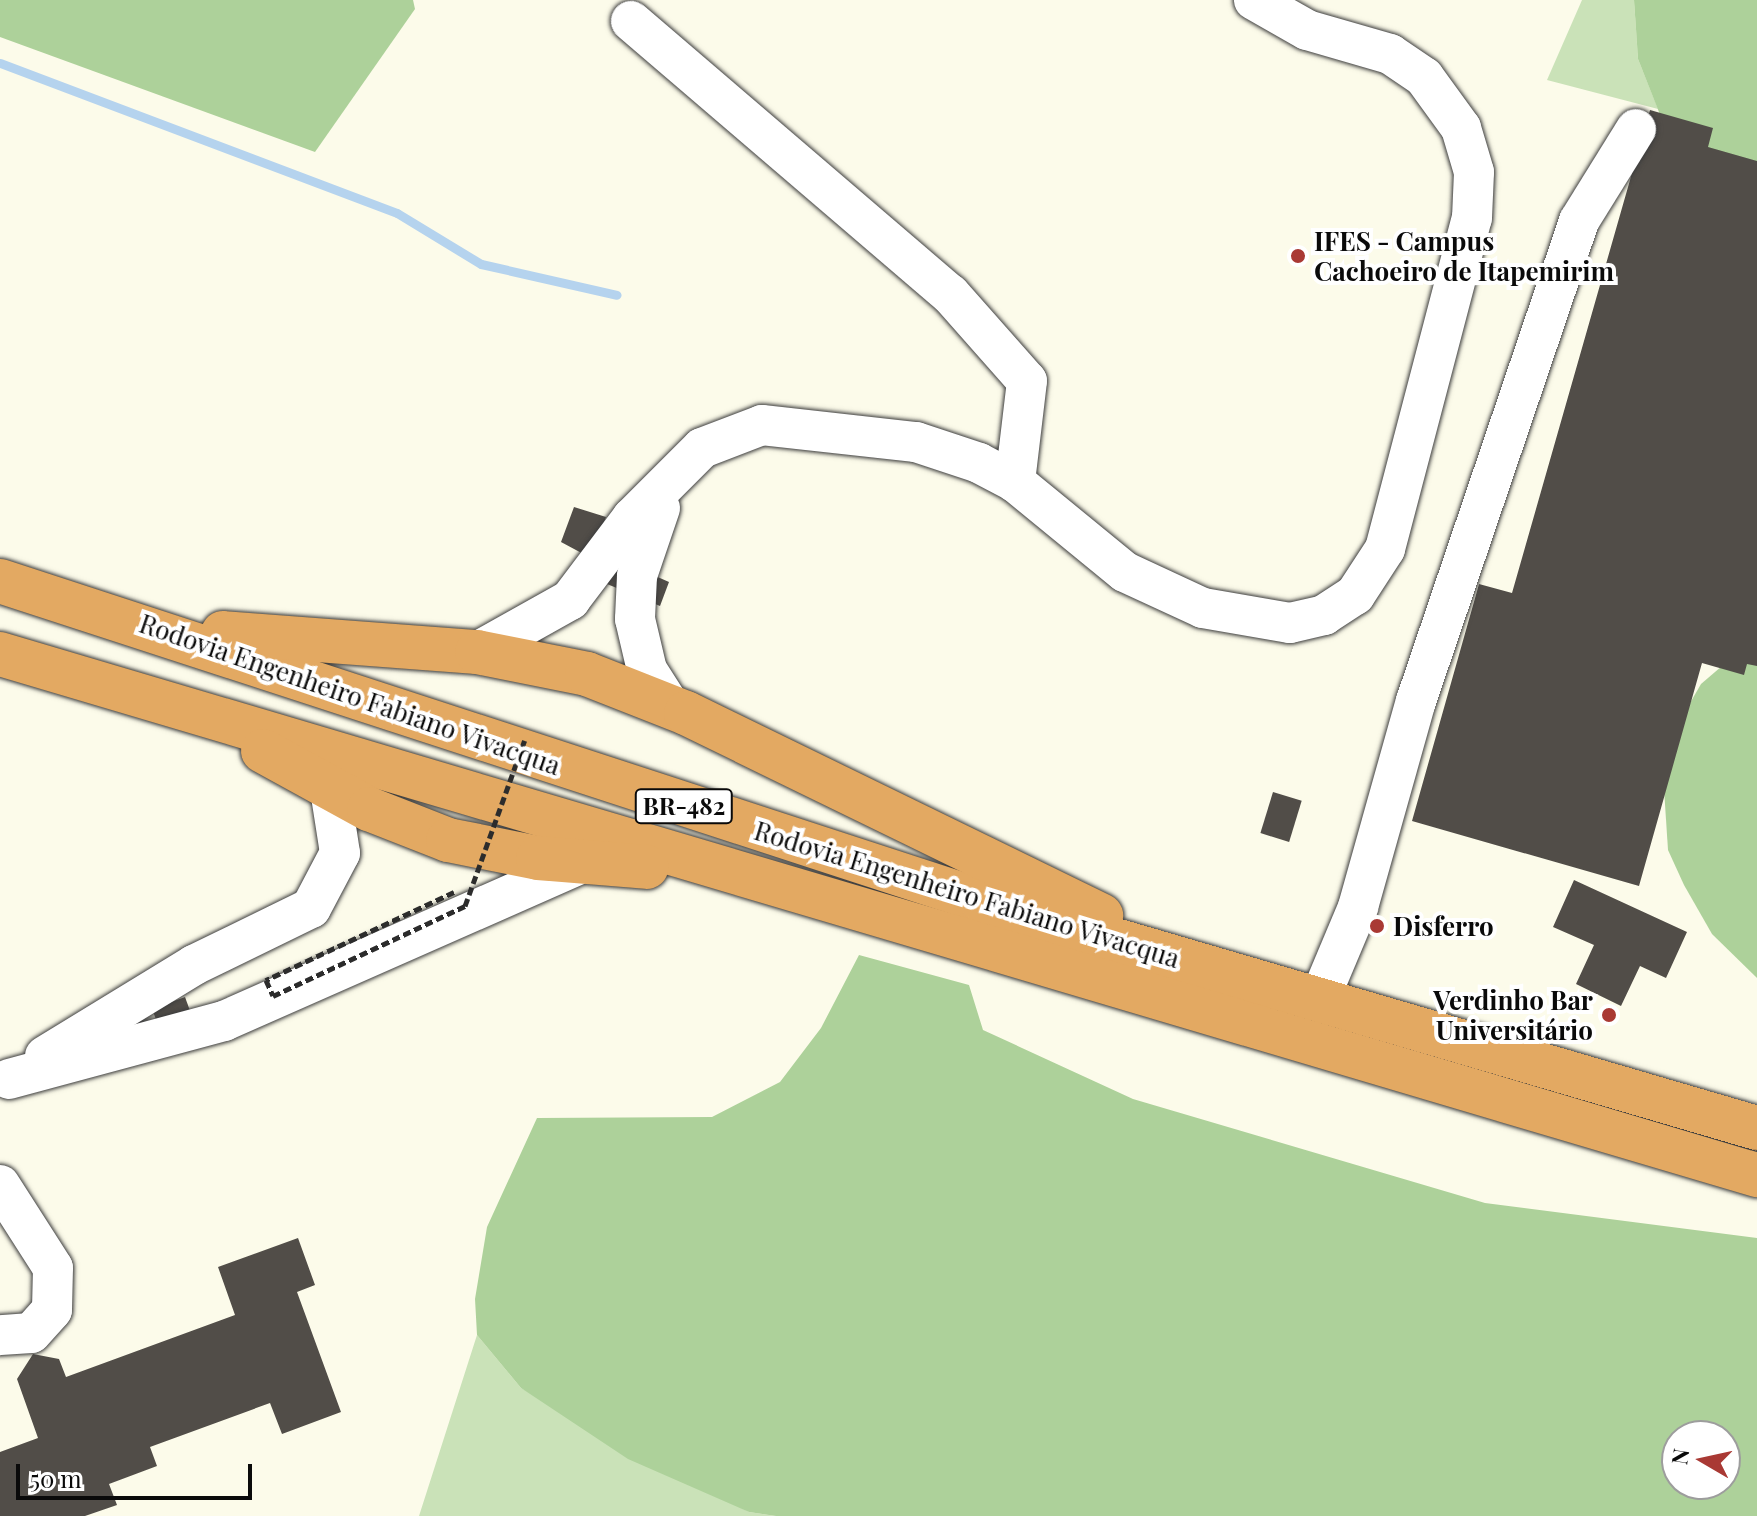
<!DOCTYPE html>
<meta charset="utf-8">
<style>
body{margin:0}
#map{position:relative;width:1757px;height:1516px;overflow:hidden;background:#fcfbea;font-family:"Playfair Display",serif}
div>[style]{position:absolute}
.green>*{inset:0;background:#cae2b8}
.forest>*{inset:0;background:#add19a}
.stream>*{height:9px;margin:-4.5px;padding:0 4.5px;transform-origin:4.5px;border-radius:4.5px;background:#b5d3ee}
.building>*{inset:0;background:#514d48;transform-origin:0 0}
.roads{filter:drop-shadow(0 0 2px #3d3d3d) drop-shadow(0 0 2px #3d3d3d)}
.minor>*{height:40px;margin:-20px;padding:0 20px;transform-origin:20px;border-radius:20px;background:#fff}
.highway>*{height:44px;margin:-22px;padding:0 22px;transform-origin:22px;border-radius:22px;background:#e3a962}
.path-bridge>*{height:5px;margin-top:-2.5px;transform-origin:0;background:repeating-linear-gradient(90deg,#2c2c2c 0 8px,transparent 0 12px)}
.dots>*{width:22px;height:22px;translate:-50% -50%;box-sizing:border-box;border:4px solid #fff;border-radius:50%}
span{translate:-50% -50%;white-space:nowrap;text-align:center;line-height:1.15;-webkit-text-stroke:8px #fff;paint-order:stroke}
.shield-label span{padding:2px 6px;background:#fff;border:2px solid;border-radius:6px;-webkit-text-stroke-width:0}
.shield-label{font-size:24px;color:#0a0a0a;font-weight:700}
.poi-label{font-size:26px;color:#0a0a0a;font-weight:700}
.left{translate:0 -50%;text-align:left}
.right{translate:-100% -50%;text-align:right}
.street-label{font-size:26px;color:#0a0a0a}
.north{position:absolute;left:1661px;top:1420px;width:80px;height:80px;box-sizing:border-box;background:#fff;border:2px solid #9d9d9d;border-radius:50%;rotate:279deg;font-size:22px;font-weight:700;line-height:32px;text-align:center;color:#0a0a0a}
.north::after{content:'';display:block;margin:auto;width:28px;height:36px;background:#a93934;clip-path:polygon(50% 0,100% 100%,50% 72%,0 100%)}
.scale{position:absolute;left:16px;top:1464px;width:236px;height:36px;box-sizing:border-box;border:4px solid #0a0a0a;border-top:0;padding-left:10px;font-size:24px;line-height:28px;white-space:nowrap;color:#0a0a0a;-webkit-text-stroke:6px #fff;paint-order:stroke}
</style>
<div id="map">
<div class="green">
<div style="clip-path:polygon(1582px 0,1634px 0,1638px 59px,1658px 109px,1547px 80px)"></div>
<div style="clip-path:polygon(477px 1335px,521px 1388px,749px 1512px,776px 1516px,419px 1516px)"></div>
</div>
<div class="forest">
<div style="clip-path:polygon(0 0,413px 0,415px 9px,315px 152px,0 37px)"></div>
<div style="clip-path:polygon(1634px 0,1757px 0,1757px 189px,1670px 140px,1638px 59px)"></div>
<div style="clip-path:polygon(1757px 636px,1757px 978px,1712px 934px,1684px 885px,1668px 850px,1664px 789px,1671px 736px,1701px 684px)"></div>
<div style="clip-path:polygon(evenodd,859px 955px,969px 985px,983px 1030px,1133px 1099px,1485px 1203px,1757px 1238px,1757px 1516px,776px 1516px,749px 1512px,628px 1459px,521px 1388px,477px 1335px,475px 1299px,487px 1227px,537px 1118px,712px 1117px,780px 1082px,821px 1028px,859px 955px,1677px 1436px,1725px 1436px,1725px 1484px,1677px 1484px,1677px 1436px)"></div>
</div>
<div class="stream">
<div style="left:0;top:63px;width:424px;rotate:20.7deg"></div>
<div style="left:397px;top:213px;width:98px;rotate:31.3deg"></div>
<div style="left:481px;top:264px;width:139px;rotate:12.8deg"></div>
</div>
<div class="building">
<div style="clip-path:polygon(1650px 110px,1713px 128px,1708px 147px,1757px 161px,1757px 666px,1747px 664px,1744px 675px,1702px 663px,1639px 886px,1412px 821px,1479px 584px,1512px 593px)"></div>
<div style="clip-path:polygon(574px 507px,606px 517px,594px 549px,669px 582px,660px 606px,583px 574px,589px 557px,561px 542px)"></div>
<div style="left:1273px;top:792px;width:30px;height:43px;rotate:17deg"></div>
<div style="clip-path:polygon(1574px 880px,1687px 932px,1666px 978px,1640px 966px,1621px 1006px,1576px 984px,1594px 945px,1553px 927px)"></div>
<div style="left:185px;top:997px;width:27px;height:35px;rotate:70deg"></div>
<div style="clip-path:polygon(298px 1238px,315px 1285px,297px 1292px,341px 1412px,282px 1434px,270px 1403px,150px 1447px,157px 1466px,109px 1484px,117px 1505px,85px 1516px,0 1516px,0 1452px,38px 1438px,17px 1379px,33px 1354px,59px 1359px,66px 1377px,235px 1315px,218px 1267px)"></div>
</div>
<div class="roads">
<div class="minor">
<div style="left:631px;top:21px;width:420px;rotate:40.6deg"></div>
<div style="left:950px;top:294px;width:116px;rotate:48.5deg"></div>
<div style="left:1027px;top:381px;width:102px;rotate:96.8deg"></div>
<div style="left:660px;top:508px;width:72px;rotate:108.7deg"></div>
<div style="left:637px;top:576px;width:43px;rotate:92.7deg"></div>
<div style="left:635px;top:619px;width:52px;rotate:76.8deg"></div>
<div style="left:647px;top:670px;width:43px;rotate:57.4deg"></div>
<div style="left:477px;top:652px;width:107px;rotate:-29.2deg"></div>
<div style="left:570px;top:600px;width:103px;rotate:-52.9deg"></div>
<div style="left:632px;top:518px;width:99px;rotate:-45deg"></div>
<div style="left:702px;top:448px;width:64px;rotate:-21deg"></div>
<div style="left:762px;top:425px;width:155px;rotate:6.3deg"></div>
<div style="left:916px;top:442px;width:66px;rotate:18.4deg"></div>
<div style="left:979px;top:463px;width:41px;rotate:27.8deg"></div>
<div style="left:1015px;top:482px;width:142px;rotate:39.3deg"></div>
<div style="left:1125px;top:572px;width:86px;rotate:24.8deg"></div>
<div style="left:1203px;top:608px;width:88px;rotate:9.8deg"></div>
<div style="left:1290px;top:623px;width:35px;rotate:-13deg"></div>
<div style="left:1324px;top:615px;width:37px;rotate:-33deg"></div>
<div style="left:1355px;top:595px;width:55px;rotate:-56.9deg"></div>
<div style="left:1385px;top:549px;width:342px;rotate:-75.3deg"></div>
<div style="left:1472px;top:218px;width:46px;rotate:-87.5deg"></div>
<div style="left:1474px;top:172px;width:46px;rotate:-106.5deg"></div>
<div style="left:1461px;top:128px;width:63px;rotate:-126deg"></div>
<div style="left:1424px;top:77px;width:41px;rotate:-145.9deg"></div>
<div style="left:1390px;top:54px;width:86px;rotate:-163.9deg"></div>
<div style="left:1307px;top:30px;width:61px;rotate:-150.5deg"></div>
<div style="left:1319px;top:1000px;width:101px;rotate:-67.2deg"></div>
<div style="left:1358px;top:907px;width:214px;rotate:-74.3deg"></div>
<div style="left:1416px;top:701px;width:507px;rotate:-71.24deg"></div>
<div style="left:1579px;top:221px;width:108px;rotate:-58.2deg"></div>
<div style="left:45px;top:1056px;width:175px;rotate:-31.4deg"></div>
<div style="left:194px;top:965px;width:130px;rotate:-26deg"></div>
<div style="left:311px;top:908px;width:62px;rotate:-62.2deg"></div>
<div style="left:340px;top:853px;width:65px;rotate:-98.9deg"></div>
<div style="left:9px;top:1079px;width:223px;rotate:-15.1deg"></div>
<div style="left:224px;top:1021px;width:394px;rotate:-23.8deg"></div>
<div style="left:0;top:1185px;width:98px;rotate:57.4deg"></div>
<div style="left:53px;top:1268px;width:42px;rotate:91.4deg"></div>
<div style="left:52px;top:1310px;width:31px;rotate:132deg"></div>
<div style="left:31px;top:1333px;width:31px;rotate:176deg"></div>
</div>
<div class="highway">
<div style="left:0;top:581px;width:1033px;rotate:18.05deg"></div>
<div style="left:982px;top:901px;width:808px;rotate:16.33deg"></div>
<div style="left:223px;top:633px;width:255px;rotate:4.3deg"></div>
<div style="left:477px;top:652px;width:112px;rotate:11.3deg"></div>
<div style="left:587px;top:674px;width:106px;rotate:21.5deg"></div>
<div style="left:686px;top:713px;width:462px;rotate:26deg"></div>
<div style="left:0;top:654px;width:1833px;rotate:16.52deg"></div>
<div style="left:263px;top:751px;width:121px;rotate:28.7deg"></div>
<div style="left:369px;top:809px;width:85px;rotate:21.4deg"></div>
<div style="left:448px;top:840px;width:92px;rotate:11.3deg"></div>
<div style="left:538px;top:858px;width:109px;rotate:4.7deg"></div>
</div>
</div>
<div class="path-bridge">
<div style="left:454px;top:892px;width:208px;rotate:154.9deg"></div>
<div style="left:266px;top:980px;width:17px;rotate:66deg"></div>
<div style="left:273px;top:996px;width:212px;rotate:-25.1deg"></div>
<div style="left:465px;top:906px;width:177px;rotate:-70.2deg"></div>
</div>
<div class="dots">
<div style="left:1298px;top:256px;background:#a93934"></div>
<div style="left:1377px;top:926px;background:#a93934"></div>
<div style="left:1609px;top:1015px;background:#a93934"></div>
</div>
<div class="shield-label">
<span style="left:684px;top:806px">BR-482</span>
</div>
<div class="poi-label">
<span class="left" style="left:1314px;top:256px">IFES - Campus<br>Cachoeiro de Itapemirim</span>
<span class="left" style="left:1393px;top:926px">Disferro</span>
<span class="right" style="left:1593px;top:1015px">Verdinho Bar<br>Universitário</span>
</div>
<div class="street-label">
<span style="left:350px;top:694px;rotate:19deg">Rodovia Engenheiro Fabiano Vivacqua</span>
<span style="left:967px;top:894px;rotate:17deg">Rodovia Engenheiro Fabiano Vivacqua</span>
</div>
<div class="north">N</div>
<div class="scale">50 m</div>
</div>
